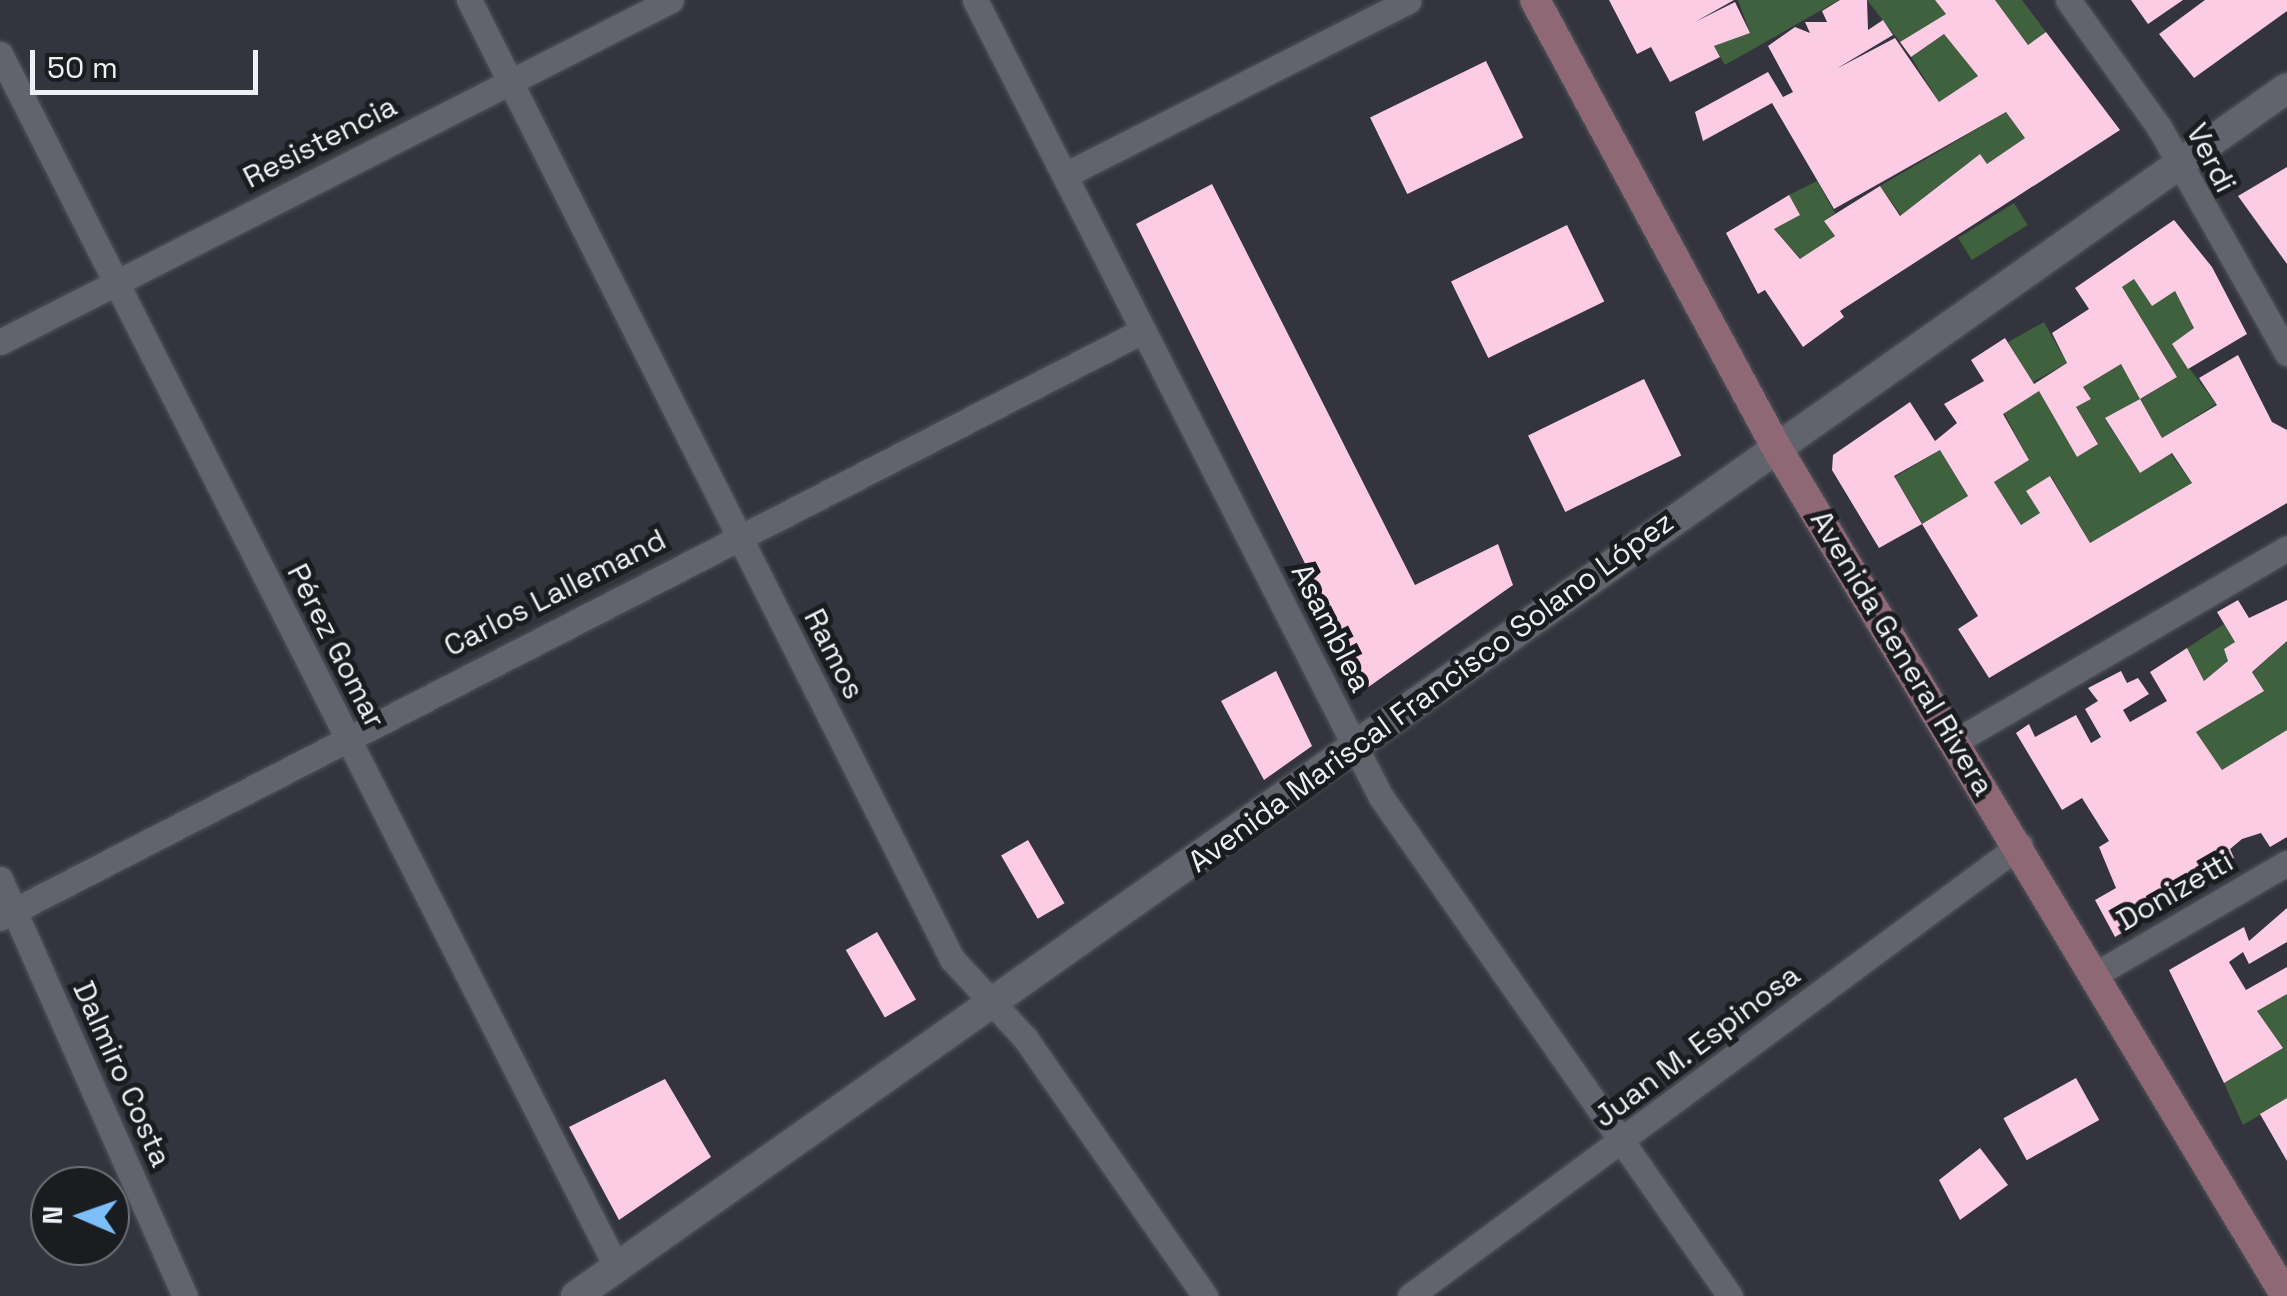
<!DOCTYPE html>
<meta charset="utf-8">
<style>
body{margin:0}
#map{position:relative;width:2287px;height:1296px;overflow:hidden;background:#33343d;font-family:"Space Grotesk",sans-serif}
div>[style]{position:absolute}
.green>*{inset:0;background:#40613e;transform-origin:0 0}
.building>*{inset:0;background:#fccce5;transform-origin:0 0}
.roads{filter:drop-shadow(0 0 2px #51535b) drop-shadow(0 0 2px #51535b)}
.minor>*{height:25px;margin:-12.5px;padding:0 12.5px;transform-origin:12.5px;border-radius:12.5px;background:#61636d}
.tertiary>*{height:30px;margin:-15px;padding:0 15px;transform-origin:15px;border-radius:15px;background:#61636d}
.secondary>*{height:30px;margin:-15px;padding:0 15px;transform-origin:15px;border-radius:15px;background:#8f6875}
span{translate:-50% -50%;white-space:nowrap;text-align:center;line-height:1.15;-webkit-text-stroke:10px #1b1c20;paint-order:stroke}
.street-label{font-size:30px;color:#eff0f6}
.north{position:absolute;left:30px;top:1166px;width:100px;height:100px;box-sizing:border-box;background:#1b1c20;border:2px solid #707176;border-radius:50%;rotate:272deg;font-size:28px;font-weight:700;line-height:40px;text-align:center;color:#eff0f6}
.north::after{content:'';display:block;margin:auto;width:35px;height:45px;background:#7cbef9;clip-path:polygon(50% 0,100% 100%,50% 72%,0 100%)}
.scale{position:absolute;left:30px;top:50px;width:228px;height:45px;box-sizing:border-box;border:5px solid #eff0f6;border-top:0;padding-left:12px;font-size:30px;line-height:35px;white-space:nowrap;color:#eff0f6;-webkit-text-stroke:8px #1b1c20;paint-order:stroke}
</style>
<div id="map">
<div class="green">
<div style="clip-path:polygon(1738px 0,1839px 0,1725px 65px,1714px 46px,1750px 33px)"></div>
<div style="clip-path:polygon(1867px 0,1935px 0,1946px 14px,1900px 42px)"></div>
<div style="clip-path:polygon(1995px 0,2022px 0,2046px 32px,2028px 45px)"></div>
<div style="clip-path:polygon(1944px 34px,1978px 76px,1939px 102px,1911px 57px)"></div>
<div style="clip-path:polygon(2006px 112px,2025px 138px,1987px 164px,1980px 154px,1901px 215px,1880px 186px)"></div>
<div style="clip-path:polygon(1817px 181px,1835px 213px,1824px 221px,1835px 236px,1801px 259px,1774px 229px,1789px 195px)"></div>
<div style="left:2014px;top:203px;width:26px;height:66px;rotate:58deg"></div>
<div style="clip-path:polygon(2134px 279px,2152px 305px,2175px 291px,2194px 328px,2172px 345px,2216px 404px,2162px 438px,2140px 399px,2105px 419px,2140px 473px,2171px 454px,2192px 483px,2090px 543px,2051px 476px,2026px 491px,2040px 513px,2021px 525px,1994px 482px,2029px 460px,2004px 413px,2039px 391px,2077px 457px,2098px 443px,2076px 407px,2091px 399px,2083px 387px,2121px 364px,2141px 399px,2177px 377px,2122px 287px)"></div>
<div style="left:2044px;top:322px;width:47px;height:41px;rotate:61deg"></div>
<div style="left:1940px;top:450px;width:54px;height:53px;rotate:59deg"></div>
<div style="clip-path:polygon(2224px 624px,2235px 642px,2224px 649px,2228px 661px,2204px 681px,2187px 648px)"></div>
<div style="clip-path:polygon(2287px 641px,2287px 730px,2222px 770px,2196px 732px,2263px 691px,2253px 672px)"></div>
<div style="clip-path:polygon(2287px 994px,2287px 1099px,2243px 1125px,2224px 1083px,2283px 1048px,2257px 1011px)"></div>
</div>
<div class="building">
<div style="clip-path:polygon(1609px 0,1734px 0,1695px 22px,1735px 2px,1750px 33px,1714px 46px,1720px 57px,1670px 82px,1651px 47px,1637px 54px)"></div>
<div style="clip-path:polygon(1840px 0,1867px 0,1868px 30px,1883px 20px,1893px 35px,1836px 69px,1895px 38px,1939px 102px,1978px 76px,1944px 34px,1911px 57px,1900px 42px,1946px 14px,1935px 0,1995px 0,2028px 45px,2046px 32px,2120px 130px,1840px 311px,1844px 317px,1803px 347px,1765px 290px,1758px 294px,1726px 233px,1789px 195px,1800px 215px,1774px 229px,1800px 259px,1835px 236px,1824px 221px,1880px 186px,1900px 216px,1980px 154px,1987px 164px,2025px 138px,2006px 112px,1834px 209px,1772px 103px,1703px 141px,1695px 112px,1768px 72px,1783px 97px,1793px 92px,1768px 46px,1795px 27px,1810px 33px,1805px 22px,1827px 22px,1822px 11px)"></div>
<div style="clip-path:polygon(2131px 0,2183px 0,2148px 24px)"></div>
<div style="clip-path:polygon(2205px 0,2287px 0,2287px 11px,2194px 78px,2159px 34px)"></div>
<div style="left:1486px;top:61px;width:85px;height:129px;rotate:64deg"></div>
<div style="clip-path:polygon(2287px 167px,2287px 264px,2238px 196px)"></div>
<div style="clip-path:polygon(1212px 184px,1415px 585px,1498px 544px,1513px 585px,1367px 688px,1136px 224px)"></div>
<div style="clip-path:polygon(2174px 220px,2212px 267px,2247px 334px,2188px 369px,2172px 344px,2194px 328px,2175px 291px,2152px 306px,2134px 279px,2122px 287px,2177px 377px,2140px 399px,2121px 364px,2083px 387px,2091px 399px,2076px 407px,2098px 444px,2077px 457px,2039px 391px,2003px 414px,2029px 460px,1994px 482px,2021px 525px,2040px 513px,2026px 491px,2050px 476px,2090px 543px,2192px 483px,2172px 453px,2140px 473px,2105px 418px,2140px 399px,2162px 438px,2217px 405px,2199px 378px,2238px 355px,2272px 422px,2287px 430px,2287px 503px,1989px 678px,1958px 629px,1978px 616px,1922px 524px,1968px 496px,1940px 450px,1894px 476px,1922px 524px,1879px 548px,1832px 470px,1833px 455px,1910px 402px,1935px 441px,1957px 423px,1944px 404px,1984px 381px,1971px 360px,2005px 338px,2034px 384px,2067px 363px,2052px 333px,2089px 309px,2075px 288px)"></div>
<div style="left:1567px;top:225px;width:85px;height:129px;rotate:64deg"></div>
<div style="left:1644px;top:379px;width:85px;height:129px;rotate:64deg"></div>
<div style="clip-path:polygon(2238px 600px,2249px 618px,2287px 600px,2287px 641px,2252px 672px,2264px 691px,2196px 732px,2222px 770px,2287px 730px,2287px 837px,2270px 847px,2261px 833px,2242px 839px,2230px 849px,2234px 858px,2212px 868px,2217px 876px,2115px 937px,2095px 900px,2116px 888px,2099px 847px,2109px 841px,2082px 798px,2062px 810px,2016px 733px,2029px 724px,2035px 737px,2076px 715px,2091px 743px,2101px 737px,2085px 709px,2098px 701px,2088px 688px,2121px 671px,2127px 683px,2138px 678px,2149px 694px,2123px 710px,2130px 722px,2167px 701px,2150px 672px,2187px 648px,2204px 681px,2228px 661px,2224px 649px,2235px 642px,2217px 612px)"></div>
<div style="clip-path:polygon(1276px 671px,1312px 746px,1264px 780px,1221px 701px)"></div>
<div style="left:1028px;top:840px;width:73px;height:31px;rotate:60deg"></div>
<div style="clip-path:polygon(2287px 908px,2287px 942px,2249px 964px,2243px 952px,2229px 962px,2246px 990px,2287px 967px,2287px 994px,2257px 1011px,2283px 1048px,2224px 1083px,2169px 970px,2244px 927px,2249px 941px)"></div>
<div style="left:877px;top:932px;width:78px;height:36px;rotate:60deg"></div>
<div style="left:2076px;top:1078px;width:48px;height:83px;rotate:61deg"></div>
<div style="clip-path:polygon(665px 1079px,711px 1157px,619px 1220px,569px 1127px)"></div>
<div style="clip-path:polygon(2287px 1098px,2287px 1161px,2260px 1114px)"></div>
<div style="clip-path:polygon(1980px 1148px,2008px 1185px,1960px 1220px,1939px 1180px)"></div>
</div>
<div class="roads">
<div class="minor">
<div style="left:469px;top:0;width:1074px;rotate:63.27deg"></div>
<div style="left:952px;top:959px;width:108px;rotate:47.3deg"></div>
<div style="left:1025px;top:1038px;width:315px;rotate:55.1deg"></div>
<div style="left:975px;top:0;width:894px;rotate:63.01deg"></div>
<div style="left:1381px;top:797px;width:609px;rotate:55.03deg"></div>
<div style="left:2068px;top:0;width:156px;rotate:54.4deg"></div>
<div style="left:2159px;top:127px;width:260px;rotate:60.5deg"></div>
<div style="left:0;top:54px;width:1360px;rotate:63.06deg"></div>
<div style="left:1065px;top:175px;width:385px;rotate:-26.9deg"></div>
<div style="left:0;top:342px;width:753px;rotate:-27.01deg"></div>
<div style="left:1956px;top:741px;width:383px;rotate:-30.2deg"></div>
<div style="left:0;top:879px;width:456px;rotate:66.1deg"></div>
<div style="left:0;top:918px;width:1284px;rotate:-27.2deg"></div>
<div style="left:2096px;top:974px;width:221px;rotate:-30.2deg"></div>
<div style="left:1410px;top:1296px;width:759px;rotate:-36.48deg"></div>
</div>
<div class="tertiary">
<div style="left:576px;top:1296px;width:2094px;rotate:-35.22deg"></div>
</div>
<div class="secondary">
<div style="left:1535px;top:0;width:506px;rotate:61.66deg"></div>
<div style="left:1775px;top:445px;width:993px;rotate:59.02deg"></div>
</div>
</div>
<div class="street-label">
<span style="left:320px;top:142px;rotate:-27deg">Resistencia</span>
<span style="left:2211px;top:158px;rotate:63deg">Verdi</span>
<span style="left:555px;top:593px;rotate:-27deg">Carlos Lallemand</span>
<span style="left:1331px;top:628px;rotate:63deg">Asamblea</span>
<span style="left:336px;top:646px;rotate:63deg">Pérez Gomar</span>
<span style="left:1902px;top:653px;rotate:59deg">Avenida General Rivera</span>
<span style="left:834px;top:654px;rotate:63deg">Ramos</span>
<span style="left:1431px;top:692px;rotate:-36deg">Avenida Mariscal Francisco Solano López</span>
<span style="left:2175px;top:891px;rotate:-30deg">Donizetti</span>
<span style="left:1697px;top:1046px;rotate:-37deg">Juan M. Espinosa</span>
<span style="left:122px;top:1074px;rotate:66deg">Dalmiro Costa</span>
</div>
<div class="north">N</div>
<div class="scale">50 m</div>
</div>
